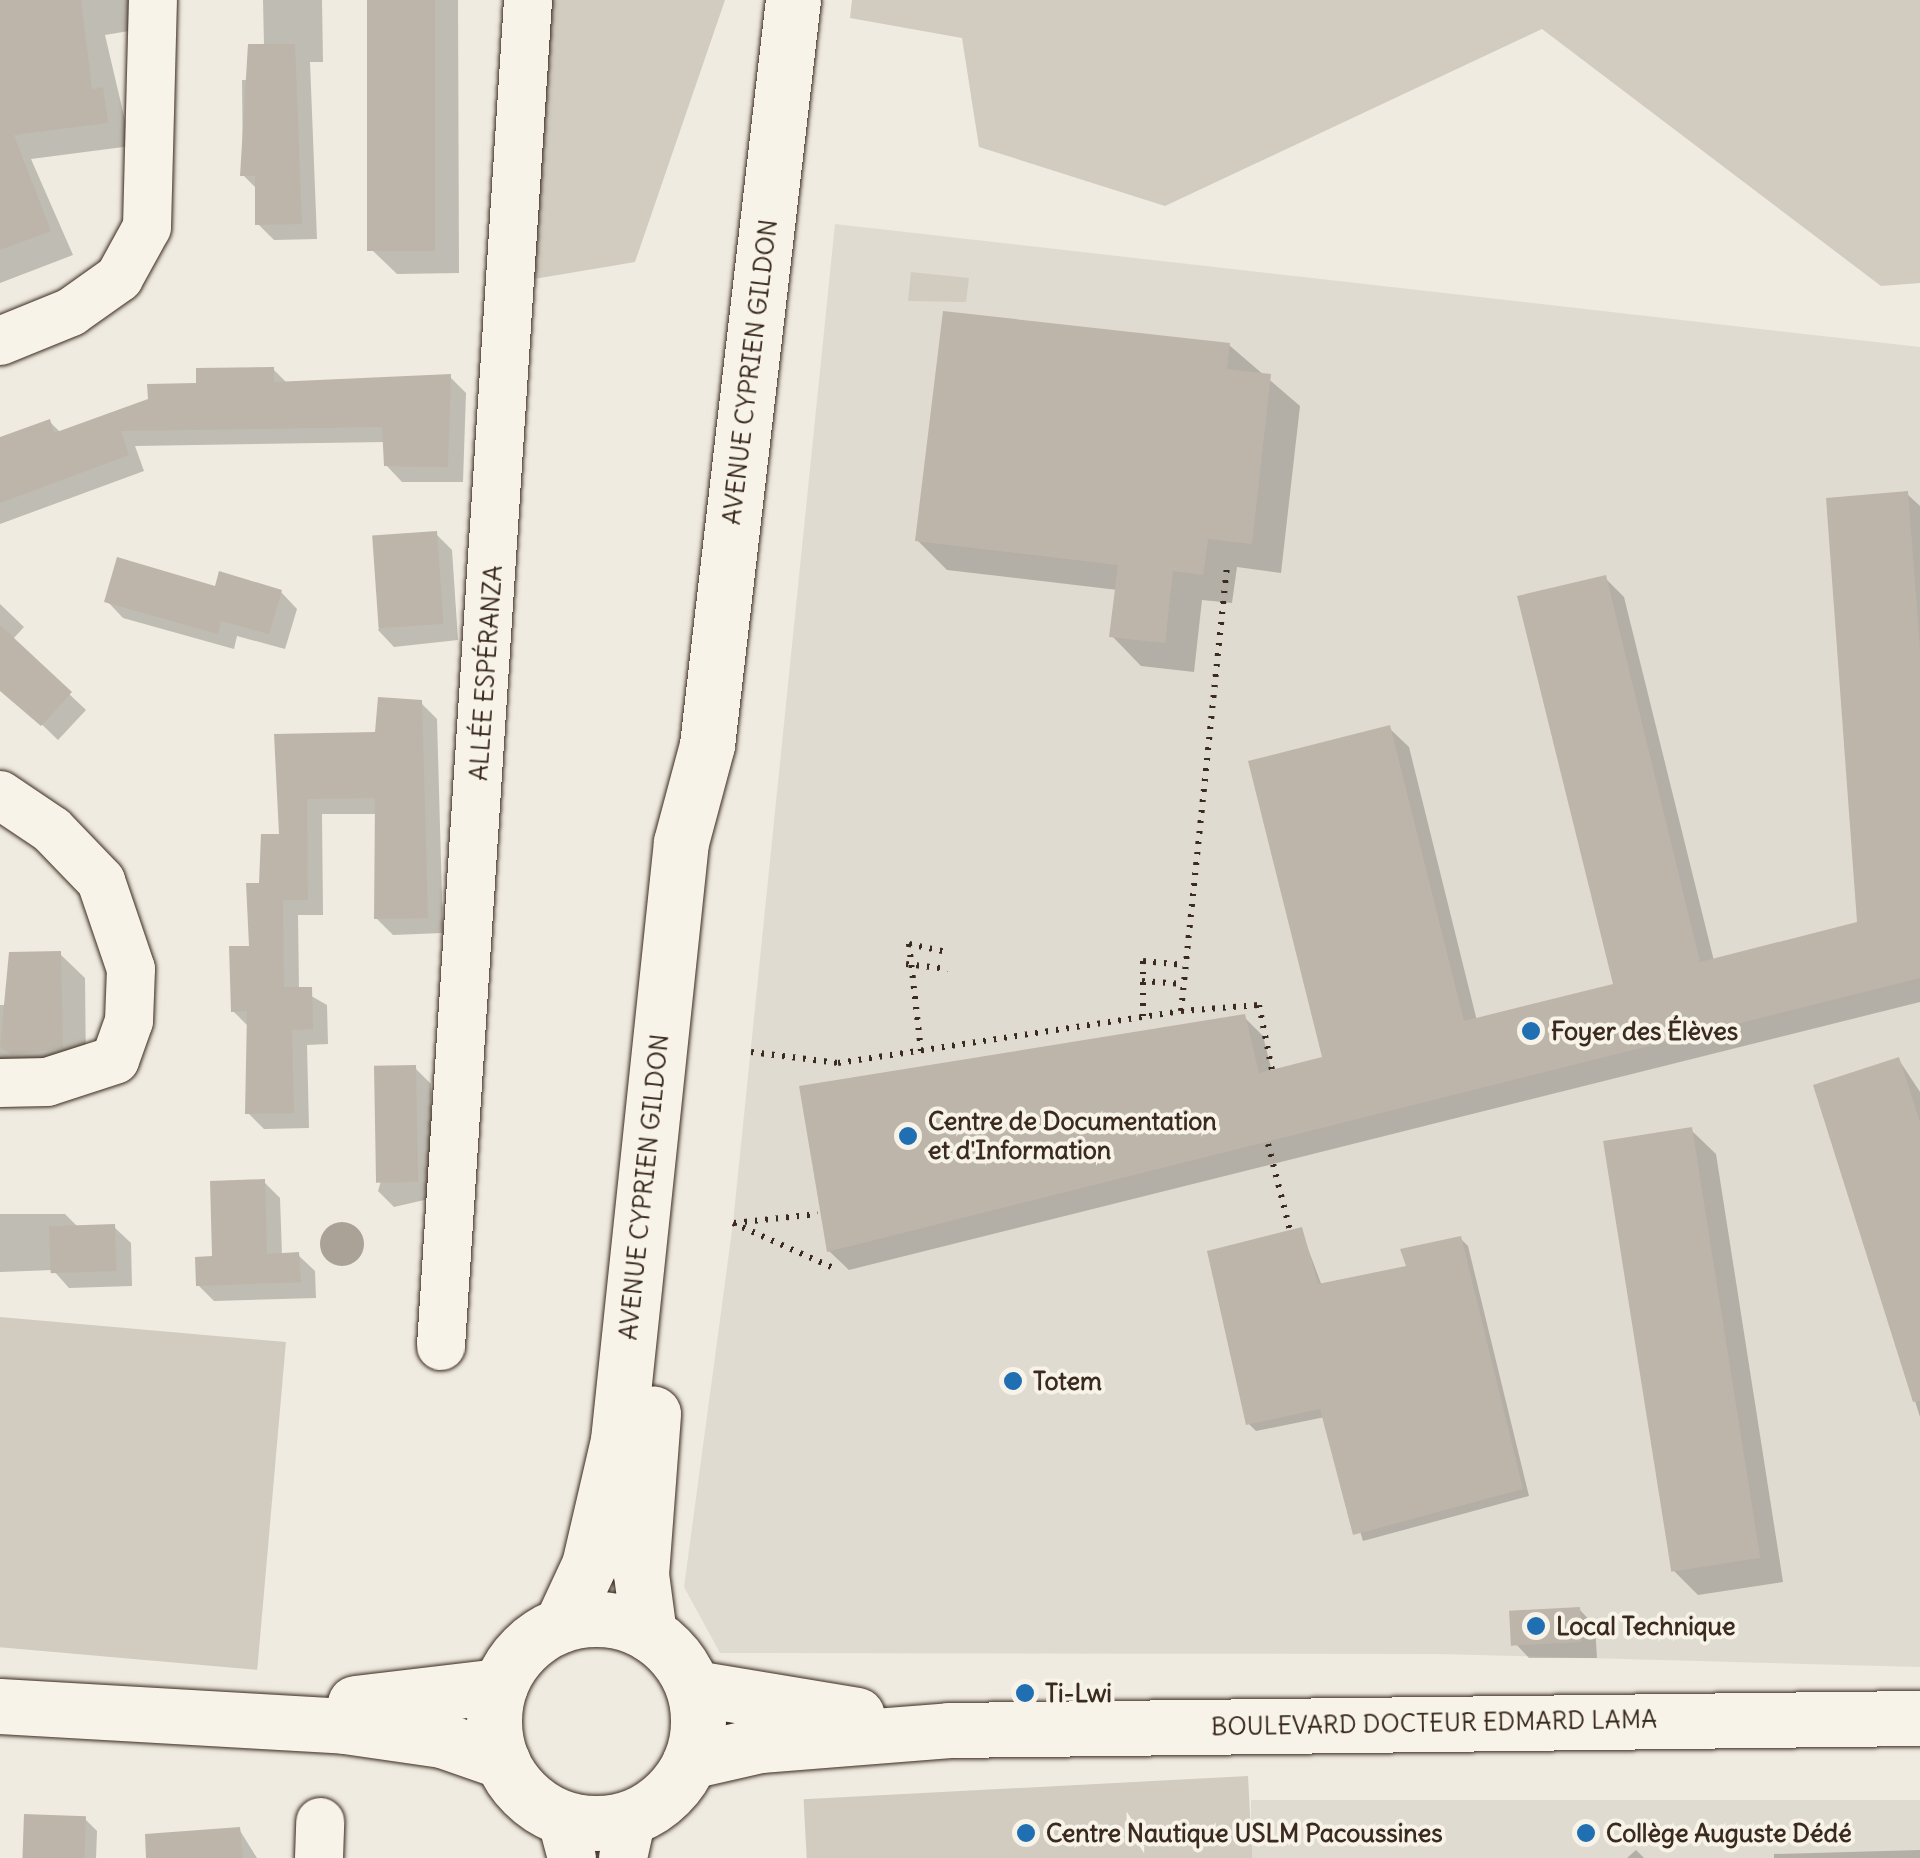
<!DOCTYPE html>
<meta charset="utf-8">
<style>
body{margin:0}
#map{position:relative;width:1920px;height:1858px;overflow:hidden;background:#efebe0;font-family:Delius,sans-serif}
div>[style]{position:absolute}
.built>*{inset:0;background:#e0dbd0;transform-origin:0 0}
.green>*{inset:0;background:#d1cbc0;transform-origin:0 0}
.water>*{inset:0;background:#aaa296}
.round{border-radius:50%}
.shadow>*{inset:0;background:#0003}
.building>*{inset:0;background:#bdb5aa;transform-origin:0 0}
.path>*{height:6px;margin-top:-3px;transform-origin:0;background:repeating-linear-gradient(90deg,#3b2a1e 0 2.5px,transparent 0 10.5px)}
.roads{filter:drop-shadow(0 0 2px #3b2a1e) drop-shadow(0 0 2px #3b2a1e)}
.street>*{height:48px;margin:-24px;padding:0 24px;transform-origin:24px;border-radius:24px;background:#f7f3e8}
.secondary>*{height:55px;margin:-27.5px;padding:0 27.5px;transform-origin:27.5px;border-radius:27.5px;background:#f7f3e8}
.secondary>.ring{margin:-27.5px;padding:0;box-sizing:content-box;background:none;border:55px solid #f7f3e8;border-radius:50%}
.dots>*{width:28px;height:28px;translate:-50% -50%;box-sizing:border-box;border:5px solid #f7f3e8;border-radius:50%}
span{translate:-50% -50%;white-space:nowrap;text-align:center;line-height:1.15;-webkit-text-stroke:8px #f7f3e8;paint-order:stroke}
.street-label{font-size:25px;color:#3b2a1e}
.poi-label{font-size:25px;color:#3b2a1e;font-weight:700}
.left{translate:0 -50%;text-align:left}
</style>
<div id="map">
<div class="built">
<div style="clip-path:polygon(835px 224px,1920px 347px,1920px 1667px,1438px 1654px,720px 1653px,684px 1587px,733px 1223px)"></div>
<div style="left:1920px;top:1800px;width:58px;height:669px;rotate:90deg"></div>
</div>
<div class="green">
<div style="clip-path:polygon(542px 0,725px 0,635px 262px,528px 280px)"></div>
<div style="clip-path:polygon(852px 0,1920px 0,1920px 283px,1881px 286px,1542px 29px,1165px 206px,979px 147px,962px 38px,850px 18px)"></div>
<div style="clip-path:polygon(911px 272px,969px 278px,966px 302px,908px 301px)"></div>
<div style="left:0;top:1317px;width:287px;height:329px;rotate:5deg"></div>
<div style="left:1248px;top:1776px;width:82px;height:445px;rotate:87deg"></div>
</div>
<div class="water">
<div class="round" style="left:320px;top:1222px;width:44px;height:44px"></div>
</div>
<div class="shadow">
<div style="clip-path:polygon(0 0,130px 0,135px 30px,105px 35px,131px 146px,31px 159px,73px 255px,0 283px)"></div>
<div style="clip-path:polygon(263px 0,322px 0,323px 62px,310px 62px,317px 239px,274px 240px,258px 224px,258px 190px,243px 175px,242px 80px,251px 80px,264px 46px)"></div>
<div style="clip-path:polygon(369px 0,458px 0,459px 273px,397px 274px,372px 250px)"></div>
<div style="clip-path:polygon(1229px 345px,1300px 406px,1281px 573px,1237px 567px,1232px 603px,1202px 600px,1194px 672px,1141px 666px,1112px 636px,1118px 590px,947px 570px,917px 540px)"></div>
<div style="clip-path:polygon(273px 369px,288px 384px,450px 377px,466px 393px,463px 482px,402px 482px,386px 465px,385px 442px,135px 446px,144px 471px,0 524px,0 440px,49px 421px,61px 433px)"></div>
<div style="clip-path:polygon(1907px 494px,1920px 506px,1920px 1002px,849px 1270px,829px 1251px,1244px 1017px,1263px 1036px,1272px 1072px,1325px 1059px,1389px 728px,1409px 747px,1477px 1021px,1616px 985px,1605px 578px,1624px 597px,1714px 961px,1859px 924px)"></div>
<div style="clip-path:polygon(436px 534px,452px 550px,458px 640px,394px 647px,378px 630px)"></div>
<div style="clip-path:polygon(216px 589px,281px 592px,297px 609px,285px 649px,237px 636px,234px 649px,123px 618px,107px 601px)"></div>
<div style="clip-path:polygon(0 604px,24px 627px,12px 640px,86px 710px,58px 740px,0 684px)"></div>
<div style="clip-path:polygon(421px 703px,437px 719px,443px 933px,393px 935px,376px 918px,378px 814px,322px 814px,323px 915px,298px 915px,299px 989px,327px 1005px,328px 1044px,307px 1045px,309px 1128px,264px 1129px,248px 1113px,249px 1027px,233px 1011px,282px 837px,276px 736px,378px 735px)"></div>
<div style="clip-path:polygon(60px 954px,85px 978px,86px 1072px,0 1077px,0 1005px,12px 1005px)"></div>
<div style="clip-path:polygon(1899px 1060px,1920px 1092px,1920px 1417px,1816px 1086px)"></div>
<div style="clip-path:polygon(415px 1068px,431px 1084px,433px 1198px,394px 1207px,378px 1191px)"></div>
<div style="clip-path:polygon(1691px 1130px,1716px 1154px,1783px 1582px,1698px 1595px,1674px 1571px)"></div>
<div style="clip-path:polygon(264px 1182px,280px 1198px,282px 1255px,298px 1255px,315px 1271px,316px 1298px,214px 1301px,198px 1285px)"></div>
<div style="clip-path:polygon(0 1214px,65px 1214px,78px 1227px,114px 1227px,131px 1243px,132px 1286px,69px 1288px,53px 1270px,0 1272px)"></div>
<div style="clip-path:polygon(1301px 1230px,1322px 1286px,1409px 1268px,1460px 1238px,1468px 1246px,1529px 1496px,1363px 1541px,1325px 1417px,1256px 1431px,1249px 1424px)"></div>
<div style="clip-path:polygon(1579px 1609px,1595px 1626px,1597px 1658px,1529px 1658px,1513px 1641px)"></div>
<div style="clip-path:polygon(85px 1819px,97px 1831px,96px 1858px,25px 1858px)"></div>
<div style="clip-path:polygon(239px 1829px,257px 1858px,178px 1858px)"></div>
<div style="clip-path:polygon(1636px 1850px,1644px 1858px,1627px 1858px)"></div>
<div style="clip-path:polygon(1920px 1850px,1920px 1858px,1774px 1858px,1774px 1854px)"></div>
</div>
<div class="building">
<div style="clip-path:polygon(0 0,81px 0,92px 89px,103px 87px,108px 123px,14px 135px,51px 231px,0 250px)"></div>
<div style="left:367px;top:0;width:68px;height:251px"></div>
<div style="clip-path:polygon(248px 44px,295px 44px,302px 224px,255px 225px,255px 176px,240px 176px)"></div>
<div style="clip-path:polygon(943px 311px,1230px 343px,1227px 369px,1271px 374px,1252px 544px,1208px 539px,1203px 575px,1173px 571px,1165px 643px,1109px 637px,1118px 565px,915px 541px)"></div>
<div style="clip-path:polygon(274px 367px,274px 382px,451px 374px,448px 467px,384px 466px,382px 427px,121px 431px,129px 455px,0 503px,0 437px,50px 419px,54px 433px,148px 399px,147px 384px,196px 383px,196px 368px)"></div>
<div style="clip-path:polygon(1908px 491px,1920px 649px,1920px 978px,827px 1252px,799px 1086px,1245px 1014px,1259px 1073px,1322px 1057px,1248px 761px,1390px 725px,1464px 1021px,1613px 984px,1517px 596px,1606px 575px,1700px 962px,1857px 922px,1826px 498px)"></div>
<div style="left:437px;top:531px;width:93px;height:65px;rotate:86deg"></div>
<div style="clip-path:polygon(117px 557px,215px 586px,219px 571px,282px 590px,269px 634px,221px 621px,218px 634px,104px 602px)"></div>
<div style="clip-path:polygon(0 625px,72px 692px,41px 726px,0 691px)"></div>
<div style="clip-path:polygon(378px 697px,422px 700px,428px 918px,374px 919px,375px 798px,307px 799px,308px 900px,283px 900px,284px 987px,312px 987px,313px 1029px,292px 1030px,294px 1113px,245px 1114px,247px 1011px,231px 1012px,229px 946px,249px 946px,246px 883px,259px 883px,261px 834px,279px 834px,274px 734px,375px 732px)"></div>
<div style="clip-path:polygon(61px 951px,63px 1048px,12px 1055px,0 1047px,9px 952px)"></div>
<div style="clip-path:polygon(1899px 1057px,1920px 1122px,1920px 1401px,1913px 1402px,1813px 1085px)"></div>
<div style="left:416px;top:1065px;width:117px;height:42px;rotate:89deg"></div>
<div style="left:1692px;top:1127px;width:436px;height:90px;rotate:81deg"></div>
<div style="clip-path:polygon(265px 1179px,267px 1254px,299px 1252px,301px 1282px,196px 1286px,195px 1257px,212px 1256px,210px 1181px)"></div>
<div style="left:115px;top:1224px;width:47px;height:66px;rotate:88deg"></div>
<div style="clip-path:polygon(1302px 1227px,1318px 1284px,1406px 1266px,1400px 1249px,1461px 1236px,1523px 1489px,1353px 1535px,1320px 1409px,1246px 1425px,1207px 1251px)"></div>
<div style="left:1580px;top:1607px;width:35px;height:71px;rotate:87deg"></div>
<div style="left:24px;top:1814px;width:62px;height:44px;rotate:2deg"></div>
<div style="clip-path:polygon(240px 1827px,243px 1858px,146px 1858px,145px 1834px)"></div>
</div>
<div class="path">
<div style="left:906px;top:964px;width:42px;rotate:6.8deg"></div>
<div style="left:1142px;top:981px;width:41px;rotate:4.2deg"></div>
<div style="left:1181px;top:1011px;width:78px;rotate:-4.4deg"></div>
<div style="left:1259px;top:1005px;width:66px;rotate:78.7deg"></div>
<div style="left:1143px;top:1016px;width:55px;rotate:-90deg"></div>
<div style="left:1143px;top:961px;width:42px;rotate:5.4deg"></div>
<div style="left:921px;top:1051px;width:108px;rotate:-96.4deg"></div>
<div style="left:909px;top:944px;width:38px;rotate:12deg"></div>
<div style="left:751px;top:1052px;width:88px;rotate:7.2deg"></div>
<div style="left:838px;top:1063px;width:347px;rotate:-8.6deg"></div>
<div style="left:1181px;top:1011px;width:447px;rotate:-84.1deg"></div>
<div style="left:1268px;top:1144px;width:89px;rotate:75.7deg"></div>
<div style="left:733px;top:1223px;width:115px;rotate:24.1deg"></div>
<div style="left:734px;top:1223px;width:84px;rotate:-6.1deg"></div>
</div>
<div class="roads">
<div class="street">
<div style="left:0;top:341px;width:77px;rotate:-22.2deg"></div>
<div style="left:71px;top:312px;width:59px;rotate:-35.3deg"></div>
<div style="left:119px;top:278px;width:58px;rotate:-61.2deg"></div>
<div style="left:147px;top:227px;width:227px;rotate:-88.5deg"></div>
<div style="left:0;top:795px;width:63px;rotate:33.9deg"></div>
<div style="left:52px;top:830px;width:71px;rotate:46.1deg"></div>
<div style="left:101px;top:881px;width:93px;rotate:71.2deg"></div>
<div style="left:131px;top:969px;width:52px;rotate:92.2deg"></div>
<div style="left:129px;top:1021px;width:41px;rotate:109.7deg"></div>
<div style="left:115px;top:1060px;width:71px;rotate:162.1deg"></div>
<div style="left:47px;top:1082px;width:47px;rotate:178.8deg"></div>
<div style="left:441px;top:1346px;width:1349px;rotate:-86.3deg"></div>
<div style="left:561px;top:1817px;width:42px;rotate:75deg"></div>
<div style="left:319px;top:1858px;width:36px;rotate:-88deg"></div>
<div style="left:623px;top:1858px;width:42px;rotate:-77.6deg"></div>
</div>
<div class="secondary">
<div class="ring" style="left:494px;top:1619px;width:149px;height:149px"></div>
<div style="left:561px;top:1625px;width:66px;rotate:-65deg"></div>
<div style="left:589px;top:1565px;width:128px;rotate:-76.9deg"></div>
<div style="left:618px;top:1440px;width:601px;rotate:-83.99deg"></div>
<div style="left:681px;top:842px;width:100px;rotate:-75deg"></div>
<div style="left:707px;top:745px;width:750px;rotate:-83.42deg"></div>
<div style="left:649px;top:1634px;width:61px;rotate:-97.6deg"></div>
<div style="left:641px;top:1574px;width:161px;rotate:-85.7deg"></div>
<div style="left:694px;top:1688px;width:165px;rotate:9.4deg"></div>
<div style="left:355px;top:1703px;width:146px;rotate:-6.7deg"></div>
<div style="left:0;top:1706px;width:346px;rotate:3.3deg"></div>
<div style="left:345px;top:1726px;width:98px;rotate:8.2deg"></div>
<div style="left:442px;top:1740px;width:64px;rotate:19.3deg"></div>
<div style="left:690px;top:1761px;width:72px;rotate:-12.9deg"></div>
<div style="left:760px;top:1745px;width:190px;rotate:-4.5deg"></div>
<div style="left:949px;top:1730px;width:971px;rotate:-0.71deg"></div>
</div>
</div>
<div class="dots">
<div style="left:1531px;top:1031px;background:#1f6fb2"></div>
<div style="left:908px;top:1136px;background:#1f6fb2"></div>
<div style="left:1013px;top:1381px;background:#1f6fb2"></div>
<div style="left:1536px;top:1626px;background:#1f6fb2"></div>
<div style="left:1025px;top:1693px;background:#1f6fb2"></div>
<div style="left:1026px;top:1833px;background:#1f6fb2"></div>
<div style="left:1586px;top:1833px;background:#1f6fb2"></div>
</div>
<div class="street-label">
<span style="left:750px;top:372px;rotate:-83deg">AVENUE CYPRIEN GILDON</span>
<span style="left:486px;top:673px;rotate:-86deg">ALLÉE ESPÉRANZA</span>
<span style="left:644px;top:1187px;rotate:-84deg">AVENUE CYPRIEN GILDON</span>
<span style="left:1434px;top:1723px;rotate:-1deg">BOULEVARD DOCTEUR EDMARD LAMA</span>
</div>
<div class="poi-label">
<span class="left" style="left:1551px;top:1031px">Foyer des Élèves</span>
<span class="left" style="left:928px;top:1136px">Centre de Documentation<br>et d'Information</span>
<span class="left" style="left:1033px;top:1381px">Totem</span>
<span class="left" style="left:1556px;top:1626px">Local Technique</span>
<span class="left" style="left:1045px;top:1693px">Ti-Lwi</span>
<span class="left" style="left:1046px;top:1833px">Centre Nautique USLM Pacoussines</span>
<span class="left" style="left:1606px;top:1833px">Collège Auguste Dédé</span>
</div>
</div>
